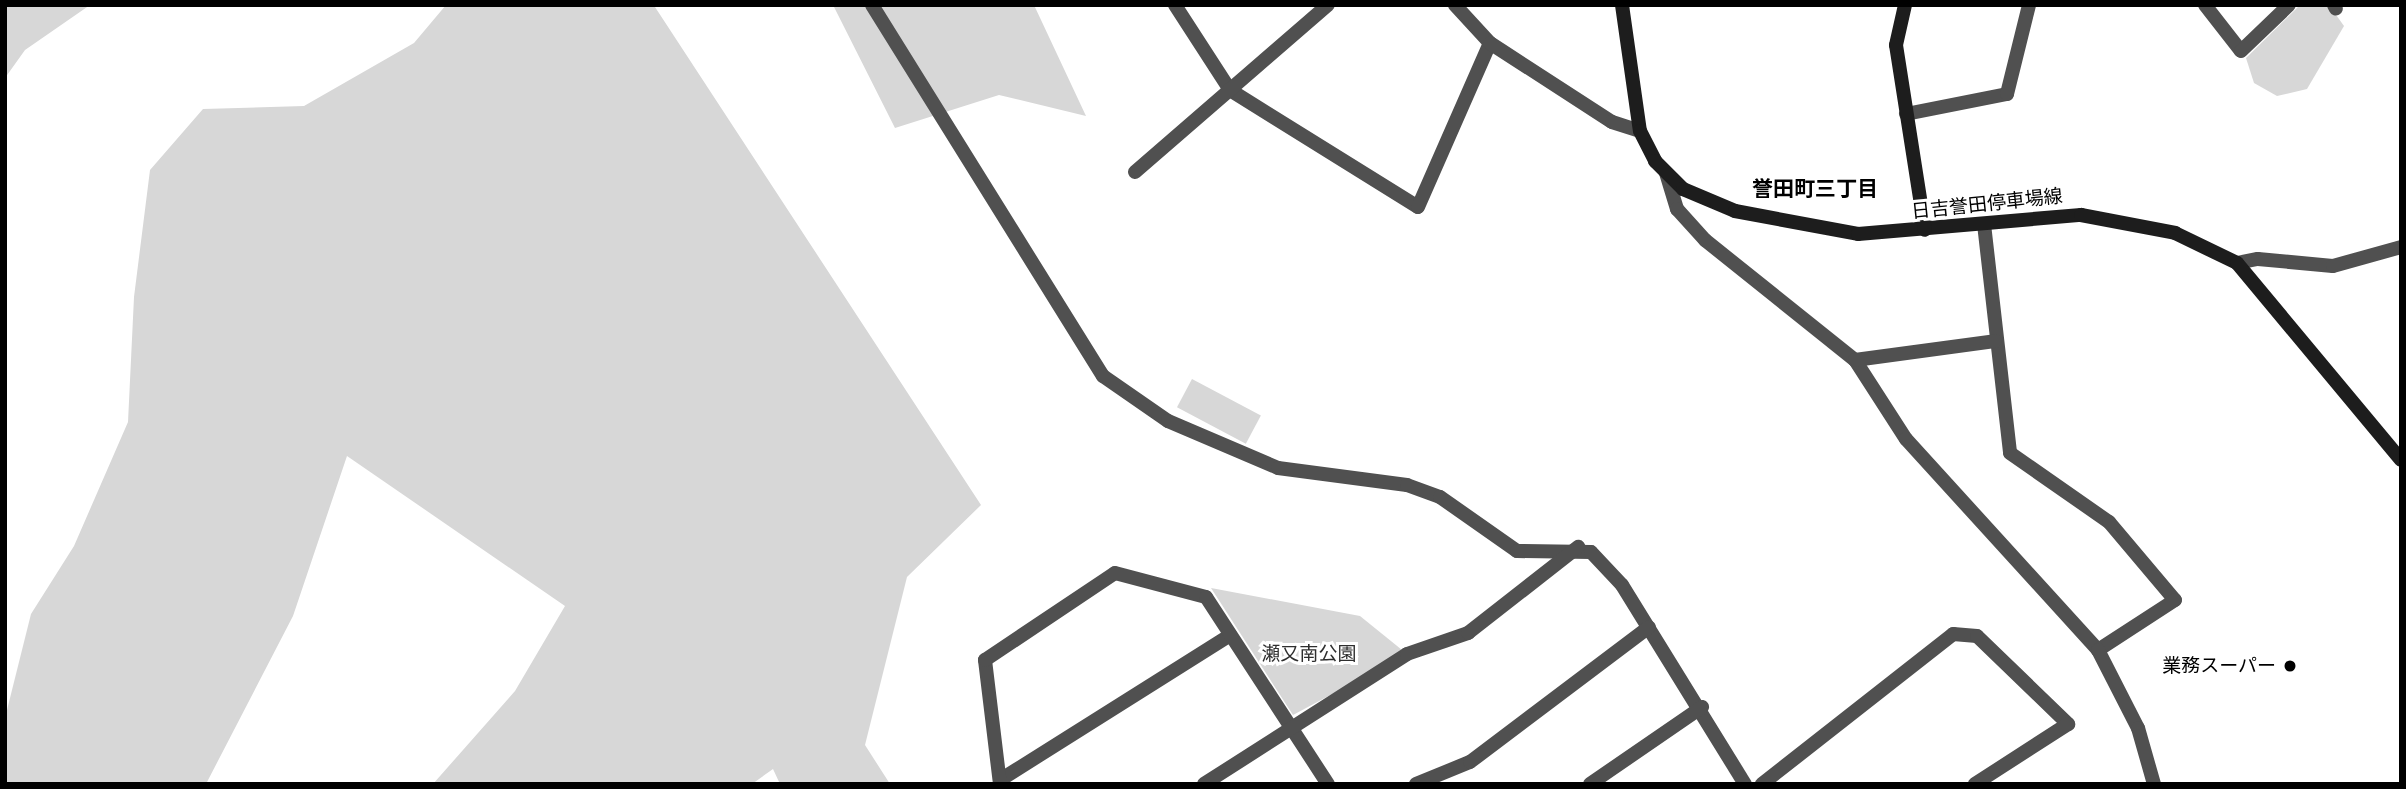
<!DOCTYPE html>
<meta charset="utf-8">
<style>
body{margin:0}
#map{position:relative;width:2406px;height:789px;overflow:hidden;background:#fff;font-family:"PT Sans Narrow","Noto Sans JP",sans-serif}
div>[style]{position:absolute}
.green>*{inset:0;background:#d7d7d7;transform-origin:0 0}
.street>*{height:14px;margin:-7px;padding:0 7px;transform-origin:7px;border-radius:7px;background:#505050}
.secondary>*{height:14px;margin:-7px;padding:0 7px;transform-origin:7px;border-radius:7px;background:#1d1d1d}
.dots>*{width:19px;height:19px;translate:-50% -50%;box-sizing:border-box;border:4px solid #fff;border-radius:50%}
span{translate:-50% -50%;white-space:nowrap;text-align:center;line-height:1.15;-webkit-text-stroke:6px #fff;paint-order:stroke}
.street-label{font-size:19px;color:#000}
.park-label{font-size:19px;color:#2e2e2e}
.poi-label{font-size:19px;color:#000}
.right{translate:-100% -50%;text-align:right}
.neighbourhood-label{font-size:21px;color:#000;font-weight:700}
.frame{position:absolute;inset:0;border:7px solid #000;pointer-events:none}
</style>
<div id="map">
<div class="green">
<div style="clip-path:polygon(5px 5px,90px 5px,25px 50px,5px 78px)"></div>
<div style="clip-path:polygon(446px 5px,655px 7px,981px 505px,907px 577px,865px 745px,890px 784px,780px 784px,773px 769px,752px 784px,433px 784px,515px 691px,565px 606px,347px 456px,293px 616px,206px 784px,5px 784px,5px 718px,31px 614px,74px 546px,128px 422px,134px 297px,150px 170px,203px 109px,304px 106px,414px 43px)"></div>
<div style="clip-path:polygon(833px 5px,1034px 5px,1086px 116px,999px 95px,895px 128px)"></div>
<div style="clip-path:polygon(2300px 5px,2329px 5px,2344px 26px,2307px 89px,2277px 96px,2254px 83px,2246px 58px)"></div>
<div style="left:1192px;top:379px;width:78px;height:32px;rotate:28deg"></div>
<div style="clip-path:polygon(1211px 588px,1360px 616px,1407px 654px,1293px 715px)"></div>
</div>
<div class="street">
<div style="left:872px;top:5px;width:437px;rotate:58.1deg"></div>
<div style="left:1103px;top:376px;width:79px;rotate:34.7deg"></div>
<div style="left:1168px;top:421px;width:120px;rotate:23.1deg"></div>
<div style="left:1278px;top:468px;width:130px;rotate:7.5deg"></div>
<div style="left:1407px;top:485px;width:35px;rotate:20deg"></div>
<div style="left:1440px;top:497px;width:94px;rotate:35deg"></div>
<div style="left:1517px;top:551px;width:74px;rotate:0.8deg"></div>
<div style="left:1591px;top:552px;width:45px;rotate:46.8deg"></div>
<div style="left:1622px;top:585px;width:234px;rotate:58.3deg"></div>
<div style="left:1175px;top:5px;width:101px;rotate:57.1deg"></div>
<div style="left:1230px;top:90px;width:221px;rotate:31.9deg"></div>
<div style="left:1418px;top:207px;width:179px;rotate:-66.3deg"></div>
<div style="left:1455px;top:5px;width:52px;rotate:47.4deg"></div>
<div style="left:1490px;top:43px;width:145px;rotate:32.9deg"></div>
<div style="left:1612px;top:122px;width:29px;rotate:18deg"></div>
<div style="left:2205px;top:5px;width:58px;rotate:52deg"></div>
<div style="left:2241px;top:51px;width:66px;rotate:-43.8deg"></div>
<div style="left:2334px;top:5px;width:4px;rotate:63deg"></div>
<div style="left:1906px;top:114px;width:103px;rotate:-11.2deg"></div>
<div style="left:2007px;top:94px;width:92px;rotate:-76.1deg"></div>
<div style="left:1135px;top:172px;width:255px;rotate:-40.9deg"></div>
<div style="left:1666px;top:173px;width:38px;rotate:73deg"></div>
<div style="left:1677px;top:209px;width:42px;rotate:47.9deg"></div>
<div style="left:1705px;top:240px;width:192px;rotate:38.7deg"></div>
<div style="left:1855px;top:360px;width:94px;rotate:57.2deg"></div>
<div style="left:1906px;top:439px;width:285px;rotate:47.7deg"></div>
<div style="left:1984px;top:224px;width:230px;rotate:83.5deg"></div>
<div style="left:2010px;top:453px;width:121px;rotate:34.9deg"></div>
<div style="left:2109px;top:522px;width:102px;rotate:49.8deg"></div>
<div style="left:2175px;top:600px;width:92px;rotate:147deg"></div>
<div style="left:2098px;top:650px;width:88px;rotate:62.9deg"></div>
<div style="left:2138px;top:728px;width:58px;rotate:74.1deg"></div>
<div style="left:2237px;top:263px;width:21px;rotate:-11deg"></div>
<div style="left:2258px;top:259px;width:75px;rotate:5.3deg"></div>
<div style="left:2333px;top:266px;width:71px;rotate:-15.6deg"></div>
<div style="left:1855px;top:360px;width:141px;rotate:-7.7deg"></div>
<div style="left:1000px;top:780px;width:272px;rotate:-32.2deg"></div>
<div style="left:1000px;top:784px;width:125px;rotate:-96.9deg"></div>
<div style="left:985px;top:660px;width:156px;rotate:-33.8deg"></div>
<div style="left:1115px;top:573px;width:94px;rotate:14.8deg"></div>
<div style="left:1206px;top:597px;width:223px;rotate:56.9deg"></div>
<div style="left:1204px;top:784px;width:241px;rotate:-32.6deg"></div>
<div style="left:1407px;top:654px;width:65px;rotate:-19deg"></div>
<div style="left:1468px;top:633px;width:140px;rotate:-38deg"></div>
<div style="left:1416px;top:784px;width:58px;rotate:-22.2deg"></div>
<div style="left:1470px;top:762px;width:224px;rotate:-37deg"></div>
<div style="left:1590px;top:784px;width:136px;rotate:-34.5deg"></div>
<div style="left:1762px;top:784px;width:243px;rotate:-38.1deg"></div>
<div style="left:1953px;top:634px;width:24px;rotate:5deg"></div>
<div style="left:1977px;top:636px;width:127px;rotate:44deg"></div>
<div style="left:2068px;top:724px;width:111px;rotate:147.2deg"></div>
</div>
<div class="secondary">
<div style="left:1622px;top:5px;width:127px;rotate:81.9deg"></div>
<div style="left:1640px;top:131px;width:34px;rotate:63deg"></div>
<div style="left:1655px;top:161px;width:40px;rotate:45deg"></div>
<div style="left:1683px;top:189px;width:56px;rotate:22.9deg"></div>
<div style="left:1735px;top:211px;width:125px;rotate:10.6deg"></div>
<div style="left:1858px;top:234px;width:224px;rotate:-4.9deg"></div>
<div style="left:2081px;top:215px;width:96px;rotate:10.8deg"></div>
<div style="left:2175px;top:233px;width:69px;rotate:25.8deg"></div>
<div style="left:2237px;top:263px;width:256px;rotate:50.2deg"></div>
<div style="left:1905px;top:5px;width:41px;rotate:102.7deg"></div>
<div style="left:1896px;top:45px;width:187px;rotate:81.1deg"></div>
</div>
<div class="dots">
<div style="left:2290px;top:666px;background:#000"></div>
</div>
<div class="street-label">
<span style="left:1987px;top:204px;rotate:-6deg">日吉誉田停車場線</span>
</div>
<div class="park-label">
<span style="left:1309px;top:654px">瀬又南公園</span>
</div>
<div class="poi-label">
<span class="right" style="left:2276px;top:666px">業務スーパー</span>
</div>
<div class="neighbourhood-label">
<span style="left:1815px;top:189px">誉田町三丁目</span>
</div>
<div class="frame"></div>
</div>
